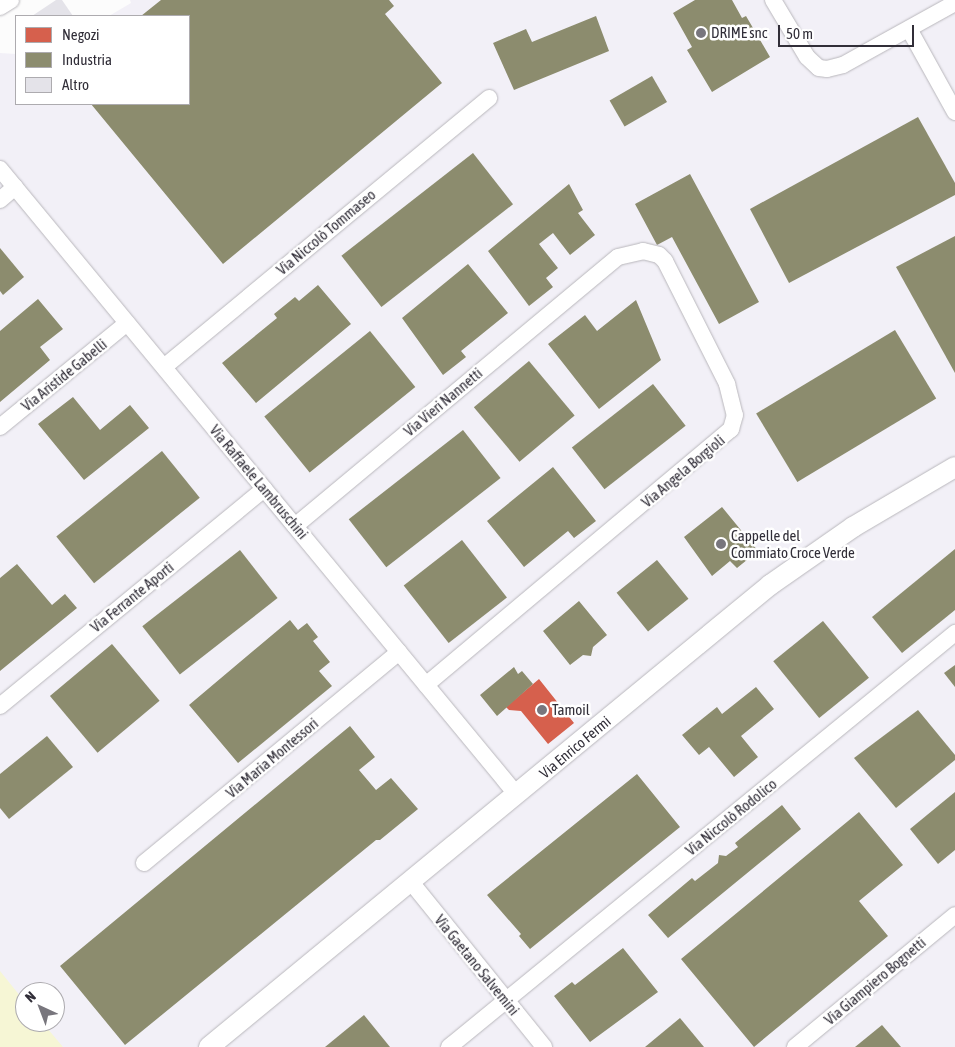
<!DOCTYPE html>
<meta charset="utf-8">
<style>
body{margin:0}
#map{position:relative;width:955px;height:1047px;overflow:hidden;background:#fcfcfc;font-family:"Asap Condensed",sans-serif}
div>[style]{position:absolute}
.built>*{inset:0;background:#f2f0f7}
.green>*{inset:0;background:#f6f6d5}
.shops>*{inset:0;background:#d6604d}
.industry>*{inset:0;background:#8c8c6e;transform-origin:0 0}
.building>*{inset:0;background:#e4e3e9}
.roads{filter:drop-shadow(0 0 1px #b9b7bc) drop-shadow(0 0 1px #b9b7bc)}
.minor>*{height:16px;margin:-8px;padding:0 8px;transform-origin:8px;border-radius:8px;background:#fff}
.tertiary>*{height:20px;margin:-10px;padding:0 10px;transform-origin:10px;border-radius:10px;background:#fff}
.dots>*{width:14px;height:14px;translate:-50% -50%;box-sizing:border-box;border:2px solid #fff;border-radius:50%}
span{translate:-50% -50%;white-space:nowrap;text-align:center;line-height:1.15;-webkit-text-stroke:5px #fff;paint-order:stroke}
.poi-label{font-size:15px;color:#312e38}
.left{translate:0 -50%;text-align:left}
.street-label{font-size:15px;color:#312e38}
.legend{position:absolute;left:15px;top:15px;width:175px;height:90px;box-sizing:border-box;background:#fff;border:1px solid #adabaf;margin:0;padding:6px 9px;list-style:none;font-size:15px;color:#312e38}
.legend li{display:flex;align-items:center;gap:10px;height:25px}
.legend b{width:25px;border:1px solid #adabaf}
.north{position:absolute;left:15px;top:982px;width:50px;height:50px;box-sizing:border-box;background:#fff;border:1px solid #adabaf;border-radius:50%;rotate:317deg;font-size:14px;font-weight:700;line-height:20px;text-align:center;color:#312e38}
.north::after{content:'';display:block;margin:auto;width:18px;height:22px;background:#78767d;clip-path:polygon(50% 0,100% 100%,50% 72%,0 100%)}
.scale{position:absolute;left:778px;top:25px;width:136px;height:22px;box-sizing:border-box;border:2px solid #312e38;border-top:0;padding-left:6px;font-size:15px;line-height:18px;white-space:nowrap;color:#312e38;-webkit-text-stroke:4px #fff;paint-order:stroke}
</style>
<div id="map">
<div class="built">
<div style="clip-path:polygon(evenodd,130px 0,955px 0,955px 1047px,0 1047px,0 53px,16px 54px,16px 104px,189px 104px,189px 16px,109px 16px,131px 3px,130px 0,25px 992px,55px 992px,55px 1022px,25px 1022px,25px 992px)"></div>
</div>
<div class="green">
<div style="clip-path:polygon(0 971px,25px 1002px,25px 1022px,42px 1022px,63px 1047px,0 1047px)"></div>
</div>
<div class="shops">
<div style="clip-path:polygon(539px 679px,574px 723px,548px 744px,521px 711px,509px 710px,506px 707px)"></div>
</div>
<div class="industry">
<div style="clip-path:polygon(161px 0,389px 0,394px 6px,385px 14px,442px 83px,223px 264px,91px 104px,189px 104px,189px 16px,141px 16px)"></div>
<div style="clip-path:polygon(695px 0,732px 0,742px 18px,746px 16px,770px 57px,712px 92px,687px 50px,692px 47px,673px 13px)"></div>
<div style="clip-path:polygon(596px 16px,609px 51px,514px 90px,493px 43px,526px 29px,532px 42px)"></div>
<div style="left:652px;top:76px;width:30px;height:49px;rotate:60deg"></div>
<div style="clip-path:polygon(918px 117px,955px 183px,955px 195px,789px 283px,750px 209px)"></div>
<div style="left:473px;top:153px;width:65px;height:167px;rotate:52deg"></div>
<div style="clip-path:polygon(690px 174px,759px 302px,719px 324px,672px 237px,657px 245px,635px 204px)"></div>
<div style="clip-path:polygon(569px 184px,583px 210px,578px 213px,595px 235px,570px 255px,553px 233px,539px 244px,558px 268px,546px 278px,553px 287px,529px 306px,488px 251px)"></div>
<div style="clip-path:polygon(955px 236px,955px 373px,896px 267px)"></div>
<div style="clip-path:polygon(0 248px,24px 277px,3px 295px,0 291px)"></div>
<div style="clip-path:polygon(468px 264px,508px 313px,461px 351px,466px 357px,443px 375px,402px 318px)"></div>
<div style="clip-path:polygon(318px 285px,351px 324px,256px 403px,222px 363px,277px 318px,274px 314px,295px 297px,299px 301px)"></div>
<div style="clip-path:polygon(38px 299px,63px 329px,40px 347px,50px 360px,0 402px,0 331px)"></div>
<div style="clip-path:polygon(636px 300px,661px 360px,599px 409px,548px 344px,585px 315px,597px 331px)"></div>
<div style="left:895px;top:330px;width:80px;height:162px;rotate:59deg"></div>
<div style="left:370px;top:331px;width:72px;height:136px;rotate:51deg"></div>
<div style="left:529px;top:361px;width:71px;height:72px;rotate:50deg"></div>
<div style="left:653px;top:384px;width:53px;height:103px;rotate:52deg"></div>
<div style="clip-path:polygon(73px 397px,100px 430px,130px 405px,149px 428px,84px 480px,38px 424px)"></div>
<div style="left:463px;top:430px;width:61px;height:145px;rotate:52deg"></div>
<div style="left:162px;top:451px;width:60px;height:136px;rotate:51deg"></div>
<div style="clip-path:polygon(553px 467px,596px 521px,574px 538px,568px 531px,524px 567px,487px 521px)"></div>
<div style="clip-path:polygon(722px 507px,758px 551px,737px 568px,730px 561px,712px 576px,684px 537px)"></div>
<div style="left:462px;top:540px;width:73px;height:74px;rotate:52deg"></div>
<div style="clip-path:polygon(955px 549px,955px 610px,902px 653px,872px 617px)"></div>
<div style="left:240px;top:550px;width:61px;height:124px;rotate:52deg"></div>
<div style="left:657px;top:560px;width:50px;height:52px;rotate:51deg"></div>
<div style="clip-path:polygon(17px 564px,52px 605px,65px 594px,77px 608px,0 671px,0 578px)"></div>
<div style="clip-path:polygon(579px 601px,607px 635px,593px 647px,591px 656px,583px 655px,570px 665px,543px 631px)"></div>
<div style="clip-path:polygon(290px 620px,298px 630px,307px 623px,318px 637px,313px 641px,330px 662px,319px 671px,332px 686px,238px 763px,189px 705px)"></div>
<div style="left:823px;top:621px;width:73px;height:64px;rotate:51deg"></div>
<div style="left:112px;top:644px;width:74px;height:81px;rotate:50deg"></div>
<div style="clip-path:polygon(955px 665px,955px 687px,944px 673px)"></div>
<div style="clip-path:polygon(514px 667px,518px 674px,522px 671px,533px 684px,497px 716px,480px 695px)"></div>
<div style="clip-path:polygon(756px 687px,774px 709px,741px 736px,758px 757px,734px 777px,709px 747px,699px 755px,682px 735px,717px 707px,722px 714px)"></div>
<div style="clip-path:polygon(918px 710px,955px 755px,955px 760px,896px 808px,854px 758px)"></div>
<div style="clip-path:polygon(350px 726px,375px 757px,359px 770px,376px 790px,391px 778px,418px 809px,380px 840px,376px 840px,125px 1045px,60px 966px)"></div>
<div style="clip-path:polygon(47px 736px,73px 767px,9px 819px,0 808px,0 774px)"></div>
<div style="clip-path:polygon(637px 774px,680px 827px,530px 949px,519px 936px,521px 934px,487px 895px)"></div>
<div style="clip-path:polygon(955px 792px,955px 850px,938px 864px,910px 829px)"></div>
<div style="clip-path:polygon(782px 805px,801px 829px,668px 938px,648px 915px,692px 878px,695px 881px,718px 863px,719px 855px,726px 856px,738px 847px,735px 843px)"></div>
<div style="clip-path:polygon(859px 812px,903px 865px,859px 901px,888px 936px,754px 1047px,681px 959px)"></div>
<div style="clip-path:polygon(623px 948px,658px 992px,590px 1042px,554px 996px,572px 982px,575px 985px)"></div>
<div style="clip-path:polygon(364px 1015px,390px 1047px,325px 1047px)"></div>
<div style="clip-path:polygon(680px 1018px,704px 1047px,645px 1047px)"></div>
<div style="clip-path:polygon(882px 1025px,901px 1047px,855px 1047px)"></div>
</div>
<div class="building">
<div style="clip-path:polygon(56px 0,62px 0,73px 16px,32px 16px)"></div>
</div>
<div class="roads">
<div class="minor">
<div style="left:773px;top:0;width:66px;rotate:59.2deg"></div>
<div style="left:807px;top:57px;width:16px;rotate:43deg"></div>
<div style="left:819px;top:68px;width:8px;rotate:7deg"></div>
<div style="left:827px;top:69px;width:16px;rotate:-14deg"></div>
<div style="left:843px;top:65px;width:128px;rotate:-29deg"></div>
<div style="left:0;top:7px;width:13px;rotate:-32deg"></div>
<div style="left:909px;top:29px;width:95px;rotate:61deg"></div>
<div style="left:0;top:169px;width:812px;rotate:50.45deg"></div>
<div style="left:0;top:200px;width:20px;rotate:-41deg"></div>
<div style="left:164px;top:367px;width:422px;rotate:-39.6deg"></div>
<div style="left:0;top:427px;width:164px;rotate:-39.3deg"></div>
<div style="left:295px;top:526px;width:420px;rotate:-39.8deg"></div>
<div style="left:618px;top:257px;width:26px;rotate:-13deg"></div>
<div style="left:643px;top:251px;width:16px;rotate:14deg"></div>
<div style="left:659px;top:255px;width:8px;rotate:45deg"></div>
<div style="left:665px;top:261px;width:138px;rotate:63.2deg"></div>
<div style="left:727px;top:384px;width:32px;rotate:76deg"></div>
<div style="left:735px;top:415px;width:15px;rotate:106deg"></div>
<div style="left:731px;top:429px;width:398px;rotate:140deg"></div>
<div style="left:0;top:706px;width:342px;rotate:-39.4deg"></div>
<div style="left:144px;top:863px;width:331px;rotate:-39.6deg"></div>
<div style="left:411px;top:882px;width:212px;rotate:51.1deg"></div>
<div style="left:449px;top:1047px;width:654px;rotate:-39.29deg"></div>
<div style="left:795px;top:1047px;width:207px;rotate:-39.5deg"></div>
</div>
<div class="tertiary">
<div style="left:209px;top:1047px;width:727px;rotate:-39.47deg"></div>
<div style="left:770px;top:585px;width:101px;rotate:-34.9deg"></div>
<div style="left:853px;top:527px;width:118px;rotate:-30.5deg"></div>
</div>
</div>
<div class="dots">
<div style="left:701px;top:33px;background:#78767d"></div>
<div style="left:721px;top:544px;background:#78767d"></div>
<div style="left:542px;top:710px;background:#78767d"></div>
</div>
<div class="poi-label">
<span class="left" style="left:711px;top:33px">DRIME snc</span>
<span class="left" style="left:731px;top:544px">Cappelle del<br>Commiato Croce Verde</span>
<span class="left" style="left:552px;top:710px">Tamoil</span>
</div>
<div class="street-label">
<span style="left:326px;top:232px;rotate:-40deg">Via Niccolò Tommaseo</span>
<span style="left:64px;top:375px;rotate:-39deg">Via Aristide Gabelli</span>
<span style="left:443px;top:402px;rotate:-40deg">Via Vieri Nannetti</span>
<span style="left:683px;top:471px;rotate:-40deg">Via Angela Borgioli</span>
<span style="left:259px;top:482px;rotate:50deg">Via Raffaele Lambruschini</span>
<span style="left:132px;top:597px;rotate:-39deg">Via Ferrante Aporti</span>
<span style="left:575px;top:747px;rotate:-40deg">Via Enrico Fermi</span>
<span style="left:272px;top:758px;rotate:-40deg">Via Maria Montessori</span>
<span style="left:731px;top:817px;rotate:-39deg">Via Niccolò Rodolico</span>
<span style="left:477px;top:965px;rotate:51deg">Via Gaetano Salvemini</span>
<span style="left:875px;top:981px;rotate:-40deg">Via Giampiero Bognetti</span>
</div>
<ul class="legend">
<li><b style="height:14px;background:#d6604d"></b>Negozi</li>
<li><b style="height:14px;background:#8c8c6e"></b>Industria</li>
<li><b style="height:14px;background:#e4e3e9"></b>Altro</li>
</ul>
<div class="north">N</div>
<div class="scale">50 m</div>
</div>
